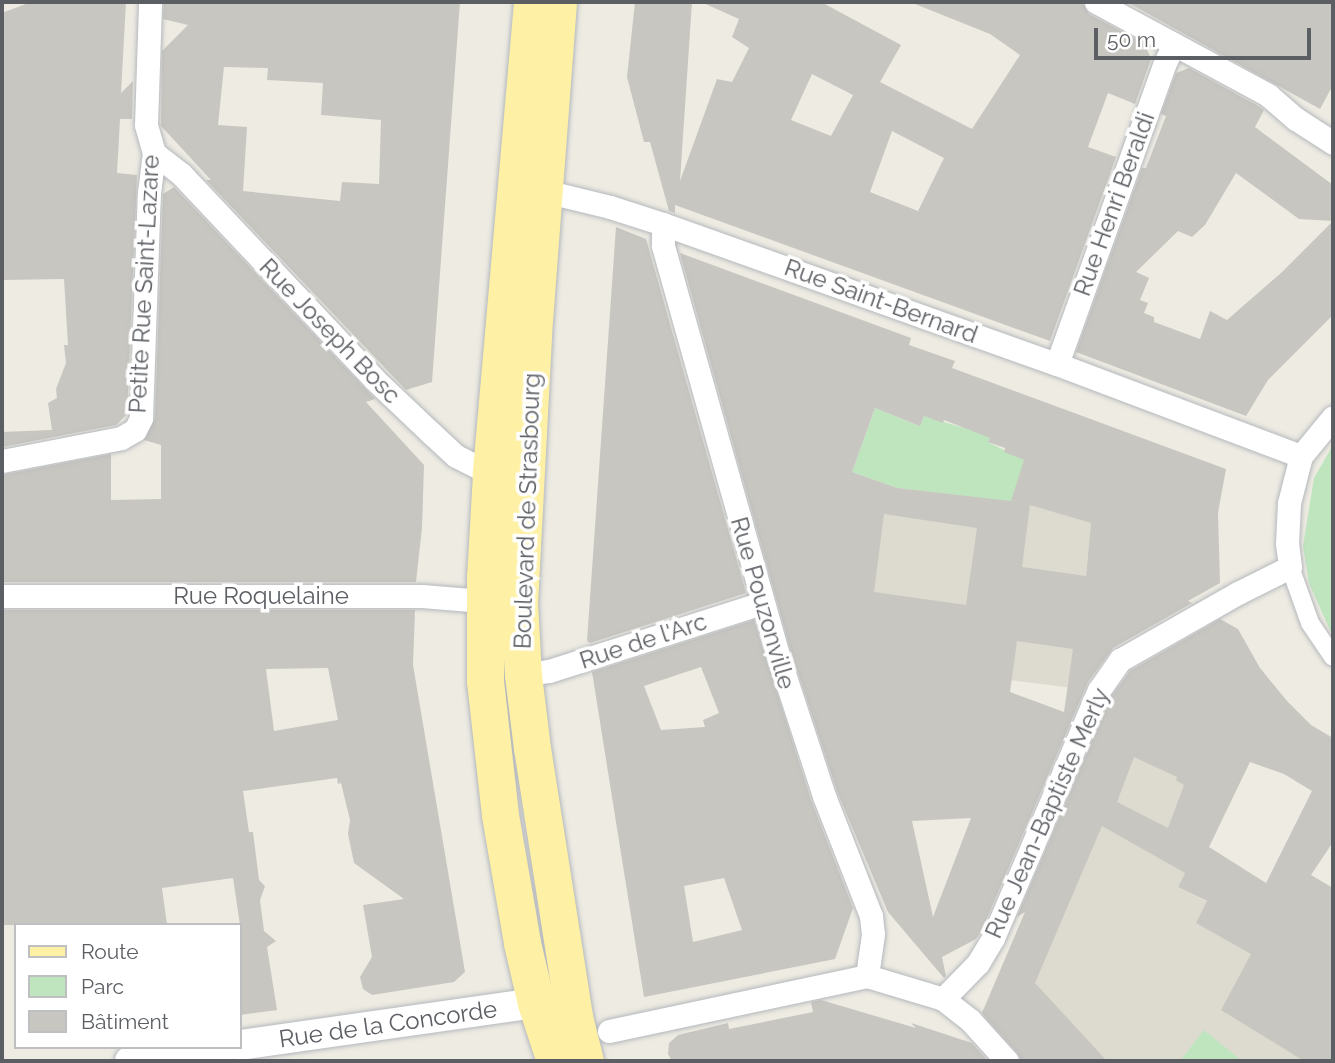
<!DOCTYPE html>
<meta charset="utf-8">
<style>
body{margin:0}
#map{position:relative;width:1335px;height:1063px;overflow:hidden;background:#edebe2;font-family:Raleway,sans-serif}
div>[style]{position:absolute}
.education>*{inset:0;background:#dddad0}
.green>*{inset:0;background:#bfe5bf}
.building>*{inset:0;background:#c8c6c0}
.roads{filter:drop-shadow(0 0 2px #b5b8bd) drop-shadow(0 0 2px #b5b8bd)}
.pedestrian>*{height:18px;margin:-9px;padding:0 9px;transform-origin:9px;border-radius:9px;background:#fff}
.minor>*{height:23px;margin:-11.5px;padding:0 11.5px;transform-origin:11.5px;border-radius:11.5px;background:#fff}
.tertiary>*{height:30px;margin:-15px;padding:0 15px;transform-origin:15px;border-radius:15px;background:#fff}
.primary>*{height:37px;margin:-18.5px;padding:0 18.5px;transform-origin:18.5px;border-radius:18.5px;background:#fef1a6}
span{translate:-50% -50%;white-space:nowrap;text-align:center;line-height:1.15;-webkit-text-stroke:7px #fff;paint-order:stroke}
.street-label{font-size:24px;color:#5b5e63}
.frame{position:absolute;inset:0;border:4px solid #5b5e63;pointer-events:none}
.legend{position:absolute;left:14px;top:923px;width:228px;height:126px;box-sizing:border-box;background:#fff;border:2px solid #bdbfc1;margin:0;padding:9px 12px;list-style:none;font-size:21px;color:#5b5e63}
.legend li{display:flex;align-items:center;gap:14px;height:35px}
.legend b{width:35px;border:2px solid #bdbfc1}
.scale{position:absolute;left:1094px;top:28px;width:217px;height:32px;box-sizing:border-box;border:4px solid #5b5e63;border-top:0;padding-left:9px;font-size:21px;line-height:24px;white-space:nowrap;color:#5b5e63;-webkit-text-stroke:5px #fff;paint-order:stroke}
</style>
<div id="map">
<div class="education">
<div style="clip-path:polygon(852px 472px,897px 488px,1030px 504px,1091px 523px,1079px 650px,1081px 689px,792px 652px)"></div>
<div style="clip-path:polygon(1097px 744px,1214px 766px,1185px 873px,1178px 887px,1247px 922px,1280px 925px,1333px 962px,1333px 977px,1311px 1015px,1333px 1028px,1333px 1061px,1024px 1061px,988px 1023px,982px 1013px)"></div>
</div>
<div class="green">
<div style="clip-path:polygon(875px 408px,920px 426px,924px 416px,991px 436px,988px 442px,1024px 460px,1030px 504px,897px 488px,852px 472px)"></div>
<div style="clip-path:polygon(1333px 445px,1333px 637px,1309px 583px,1303px 546px,1314px 478px)"></div>
<div style="clip-path:polygon(1204px 1030px,1242px 1061px,1180px 1061px)"></div>
</div>
<div class="building">
<div style="clip-path:polygon(31px 2px,126px 2px,121px 93px,133px 81px,132px 119px,120px 119px,117px 173px,137px 175px,127px 414px,116px 425px,2px 447px,2px 432px,52px 430px,48px 403px,57px 398px,56px 389px,66px 363px,64px 345px,68px 345px,64px 279px,2px 280px,2px 13px)"></div>
<div style="clip-path:polygon(evenodd,164px 2px,460px 2px,432px 382px,406px 390px,206px 180px,211px 180px,161px 126px,162px 51px,188px 25px,163px 19px,164px 2px,224px 67px,268px 68px,267px 80px,323px 83px,321px 115px,381px 120px,379px 184px,342px 182px,340px 201px,243px 191px,247px 127px,218px 125px,224px 67px)"></div>
<div style="clip-path:polygon(evenodd,635px 2px,692px 2px,680px 181px,717px 79px,732px 82px,749px 48px,732px 37px,739px 19px,701px 2px,821px 2px,901px 45px,880px 82px,972px 129px,1020px 55px,990px 34px,910px 2px,1082px 2px,1089px 14px,1145px 44px,1151px 59px,1135px 104px,1108px 93px,1088px 147px,1116px 157px,1050px 341px,675px 205px,675px 213px,669px 211px,650px 142px,644px 142px,627px 77px,635px 2px,812px 74px,853px 95px,831px 136px,791px 120px,812px 74px,635px 2px,892px 131px,944px 158px,918px 211px,870px 192px,892px 131px)"></div>
<div style="clip-path:polygon(1127px 2px,1333px 2px,1333px 85px,1320px 109px)"></div>
<div style="clip-path:polygon(1189px 68px,1260px 107px,1264px 110px,1255px 127px,1333px 185px,1333px 221px,1299px 219px,1236px 173px,1205px 225px,1192px 237px,1178px 231px,1136px 272px,1149px 278px,1140px 300px,1148px 303px,1144px 313px,1154px 317px,1154px 322px,1200px 339px,1210px 311px,1227px 320px,1281px 273px,1333px 221px,1333px 315px,1268px 380px,1246px 416px,1076px 352px,1142px 168px,1146px 168px,1166px 116px,1161px 114px,1176px 73px)"></div>
<div style="clip-path:polygon(174px 187px,375px 399px,366px 402px,424px 465px,422px 528px,416px 582px,2px 582px,2px 475px,111px 454px,111px 500px,161px 499px,161px 445px,144px 440px,155px 418px,163px 194px)"></div>
<div style="clip-path:polygon(616px 227px,646px 239px,746px 593px,590px 643px,587px 641px)"></div>
<div style="clip-path:polygon(evenodd,680px 253px,911px 338px,909px 345px,955px 361px,952px 368px,1226px 469px,1218px 513px,1220px 583px,1188px 601px,1192px 603px,1113px 648px,1088px 682px,981px 932px,976px 939px,942px 957px,946px 976px,944px 978px,888px 912px,837px 791px,790px 648px,680px 253px,875px 408px,920px 426px,924px 416px,943px 423px,944px 420px,990px 438px,988px 442px,1005px 448px,1004px 452px,1024px 460px,1011px 501px,897px 488px,852px 472px,875px 408px,680px 253px,1030px 505px,1091px 523px,1086px 576px,1022px 567px,1030px 505px,680px 253px,884px 514px,977px 528px,966px 605px,874px 592px,884px 514px,680px 253px,1017px 641px,1073px 649px,1064px 712px,1010px 692px,1017px 641px,680px 253px,971px 818px,933px 917px,912px 821px,971px 818px)"></div>
<div style="clip-path:polygon(evenodd,2px 610px,415px 610px,413px 665px,465px 972px,454px 982px,372px 995px,363px 989px,360px 977px,372px 957px,363px 905px,404px 899px,354px 863px,348px 834px,350px 820px,341px 783px,338px 784px,337px 778px,243px 791px,249px 832px,253px 832px,259px 880px,265px 886px,260px 900px,264px 931px,276px 941px,267px 947px,277px 1010px,240px 1015px,240px 925px,233px 878px,162px 888px,167px 925px,3px 925px,2px 610px,328px 668px,338px 720px,274px 731px,266px 669px,328px 668px)"></div>
<div style="clip-path:polygon(evenodd,1220px 619px,1238px 629px,1260px 668px,1287px 701px,1311px 725px,1333px 738px,1333px 842px,1311px 875px,1333px 888px,1333px 1061px,1304px 1061px,1221px 1010px,1251px 954px,1196px 923px,1207px 901px,1178px 887px,1185px 873px,1102px 826px,1035px 983px,1107px 1061px,1021px 1061px,1017px 1052px,982px 1013px,1025px 912px,1017px 917px,1111px 697px,1130px 671px,1220px 619px,1134px 757px,1177px 777px,1176px 780px,1184px 785px,1168px 828px,1117px 802px,1134px 757px,1220px 619px,1250px 762px,1284px 774px,1312px 791px,1266px 883px,1209px 847px,1250px 762px)"></div>
<div style="clip-path:polygon(evenodd,754px 620px,811px 800px,853px 908px,835px 959px,644px 997px,592px 672px,754px 620px,701px 667px,719px 713px,703px 720px,705px 727px,661px 730px,644px 686px,701px 667px,754px 620px,724px 878px,742px 930px,693px 942px,684px 886px,724px 878px)"></div>
<div style="clip-path:polygon(821px 1000px,916px 1028px,911px 1023px,972px 1043px,988px 1061px,672px 1061px,668px 1054px,669px 1043px,678px 1035px,728px 1023px,729px 1029px,813px 1012px,811px 1002px)"></div>
</div>
<div class="roads">
<div class="pedestrian">
<div style="left:1290px;top:567px;width:59px;rotate:70.3deg"></div>
<div style="left:1310px;top:623px;width:41px;rotate:55.9deg"></div>
</div>
<div class="minor">
<div style="left:1096px;top:2px;width:196px;rotate:28.4deg"></div>
<div style="left:1268px;top:95px;width:37px;rotate:41deg"></div>
<div style="left:1296px;top:119px;width:44px;rotate:33deg"></div>
<div style="left:154px;top:153px;width:34px;rotate:38deg"></div>
<div style="left:181px;top:174px;width:282px;rotate:46.7deg"></div>
<div style="left:374px;top:379px;width:79px;rotate:43.5deg"></div>
<div style="left:431px;top:433px;width:34px;rotate:43deg"></div>
<div style="left:456px;top:456px;width:39px;rotate:27deg"></div>
<div style="left:491px;top:474px;width:12px;rotate:9deg"></div>
<div style="left:532px;top:188px;width:80px;rotate:13.7deg"></div>
<div style="left:610px;top:207px;width:56px;rotate:17.8deg"></div>
<div style="left:663px;top:224px;width:418px;rotate:19.6deg"></div>
<div style="left:1057px;top:364px;width:261px;rotate:20.7deg"></div>
<div style="left:663px;top:224px;width:22px;rotate:90deg"></div>
<div style="left:663px;top:246px;width:422px;rotate:74.3deg"></div>
<div style="left:777px;top:652px;width:151px;rotate:71.9deg"></div>
<div style="left:824px;top:796px;width:129px;rotate:68.6deg"></div>
<div style="left:871px;top:916px;width:18px;rotate:84deg"></div>
<div style="left:873px;top:934px;width:42px;rotate:98.1deg"></div>
<div style="left:1057px;top:364px;width:318px;rotate:-70.3deg"></div>
<div style="left:1164px;top:65px;width:23px;rotate:-65deg"></div>
<div style="left:2px;top:461px;width:121px;rotate:-10.9deg"></div>
<div style="left:121px;top:438px;width:16px;rotate:-30deg"></div>
<div style="left:135px;top:430px;width:13px;rotate:-63deg"></div>
<div style="left:141px;top:418px;width:225px;rotate:-88deg"></div>
<div style="left:149px;top:193px;width:40px;rotate:-82.9deg"></div>
<div style="left:154px;top:153px;width:29px;rotate:-106deg"></div>
<div style="left:146px;top:125px;width:123px;rotate:-88.1deg"></div>
<div style="left:2px;top:596px;width:420px"></div>
<div style="left:422px;top:596px;width:73px;rotate:4.7deg"></div>
<div style="left:523px;top:675px;width:26px;rotate:-9deg"></div>
<div style="left:549px;top:671px;width:224px;rotate:-17.7deg"></div>
<div style="left:943px;top:999px;width:50px;rotate:-45.8deg"></div>
<div style="left:978px;top:963px;width:29px;rotate:-59deg"></div>
<div style="left:993px;top:938px;width:270px;rotate:-66.9deg"></div>
<div style="left:1099px;top:690px;width:37px;rotate:-55deg"></div>
<div style="left:1120px;top:660px;width:136px;rotate:-29.6deg"></div>
<div style="left:1238px;top:593px;width:58px;rotate:-26.6deg"></div>
<div style="left:1290px;top:567px;width:23px;rotate:-97deg"></div>
<div style="left:1287px;top:544px;width:41px;rotate:-87.2deg"></div>
<div style="left:1289px;top:503px;width:49px;rotate:-75.7deg"></div>
<div style="left:1301px;top:456px;width:50px;rotate:-50.6deg"></div>
<div style="left:609px;top:1031px;width:264px;rotate:-12deg"></div>
<div style="left:867px;top:976px;width:79px;rotate:16.8deg"></div>
<div style="left:943px;top:999px;width:34px;rotate:38deg"></div>
<div style="left:970px;top:1020px;width:55px;rotate:47.9deg"></div>
</div>
<div class="tertiary">
<div style="left:240px;top:1045px;width:299px;rotate:-8.1deg"></div>
<div style="left:536px;top:1003px;width:22px;rotate:21deg"></div>
<div style="left:130px;top:1061px;width:95px;rotate:-8.5deg"></div>
</div>
<div class="primary">
<div style="left:532px;top:2px;width:474px;rotate:95deg"></div>
<div style="left:491px;top:474px;width:103px;rotate:93.3deg"></div>
<div style="left:485px;top:577px;width:104px;rotate:90deg"></div>
<div style="left:485px;top:681px;width:135px;rotate:83.6deg"></div>
<div style="left:500px;top:815px;width:130px;rotate:80.2deg"></div>
<div style="left:522px;top:943px;width:62px;rotate:76.9deg"></div>
<div style="left:536px;top:1003px;width:61px;rotate:71.9deg"></div>
<div style="left:558px;top:2px;width:317px;rotate:94.3deg"></div>
<div style="left:534px;top:318px;width:284px;rotate:93deg"></div>
<div style="left:519px;top:602px;width:73px;rotate:86.9deg"></div>
<div style="left:523px;top:675px;width:74px;rotate:83deg"></div>
<div style="left:532px;top:748px;width:272px;rotate:81.1deg"></div>
<div style="left:574px;top:1017px;width:45px;rotate:76deg"></div>
</div>
</div>
<div class="street-label">
<span style="left:1114px;top:204px;rotate:-70deg">Rue Henri Beraldi</span>
<span style="left:144px;top:284px;rotate:-87deg">Petite Rue Saint-Lazare</span>
<span style="left:881px;top:301px;rotate:20deg">Rue Saint-Bernard</span>
<span style="left:330px;top:331px;rotate:46deg">Rue Joseph Bosc</span>
<span style="left:527px;top:511px;rotate:-88deg">Boulevard de Strasbourg</span>
<span style="left:261px;top:596px">Rue Roquelaine</span>
<span style="left:763px;top:603px;rotate:74deg">Rue Pouzonville</span>
<span style="left:643px;top:641px;rotate:-18deg">Rue de l'Arc</span>
<span style="left:1047px;top:813px;rotate:-66deg">Rue Jean-Baptiste Merly</span>
<span style="left:388px;top:1024px;rotate:-8deg">Rue de la Concorde</span>
</div>
<div class="frame"></div>
<ul class="legend">
<li><b style="height:9px;background:#fef1a6"></b>Route</li>
<li><b style="height:19px;background:#bfe5bf"></b>Parc</li>
<li><b style="height:19px;background:#c8c6c0"></b>Bâtiment</li>
</ul>
<div class="scale">50 m</div>
</div>
